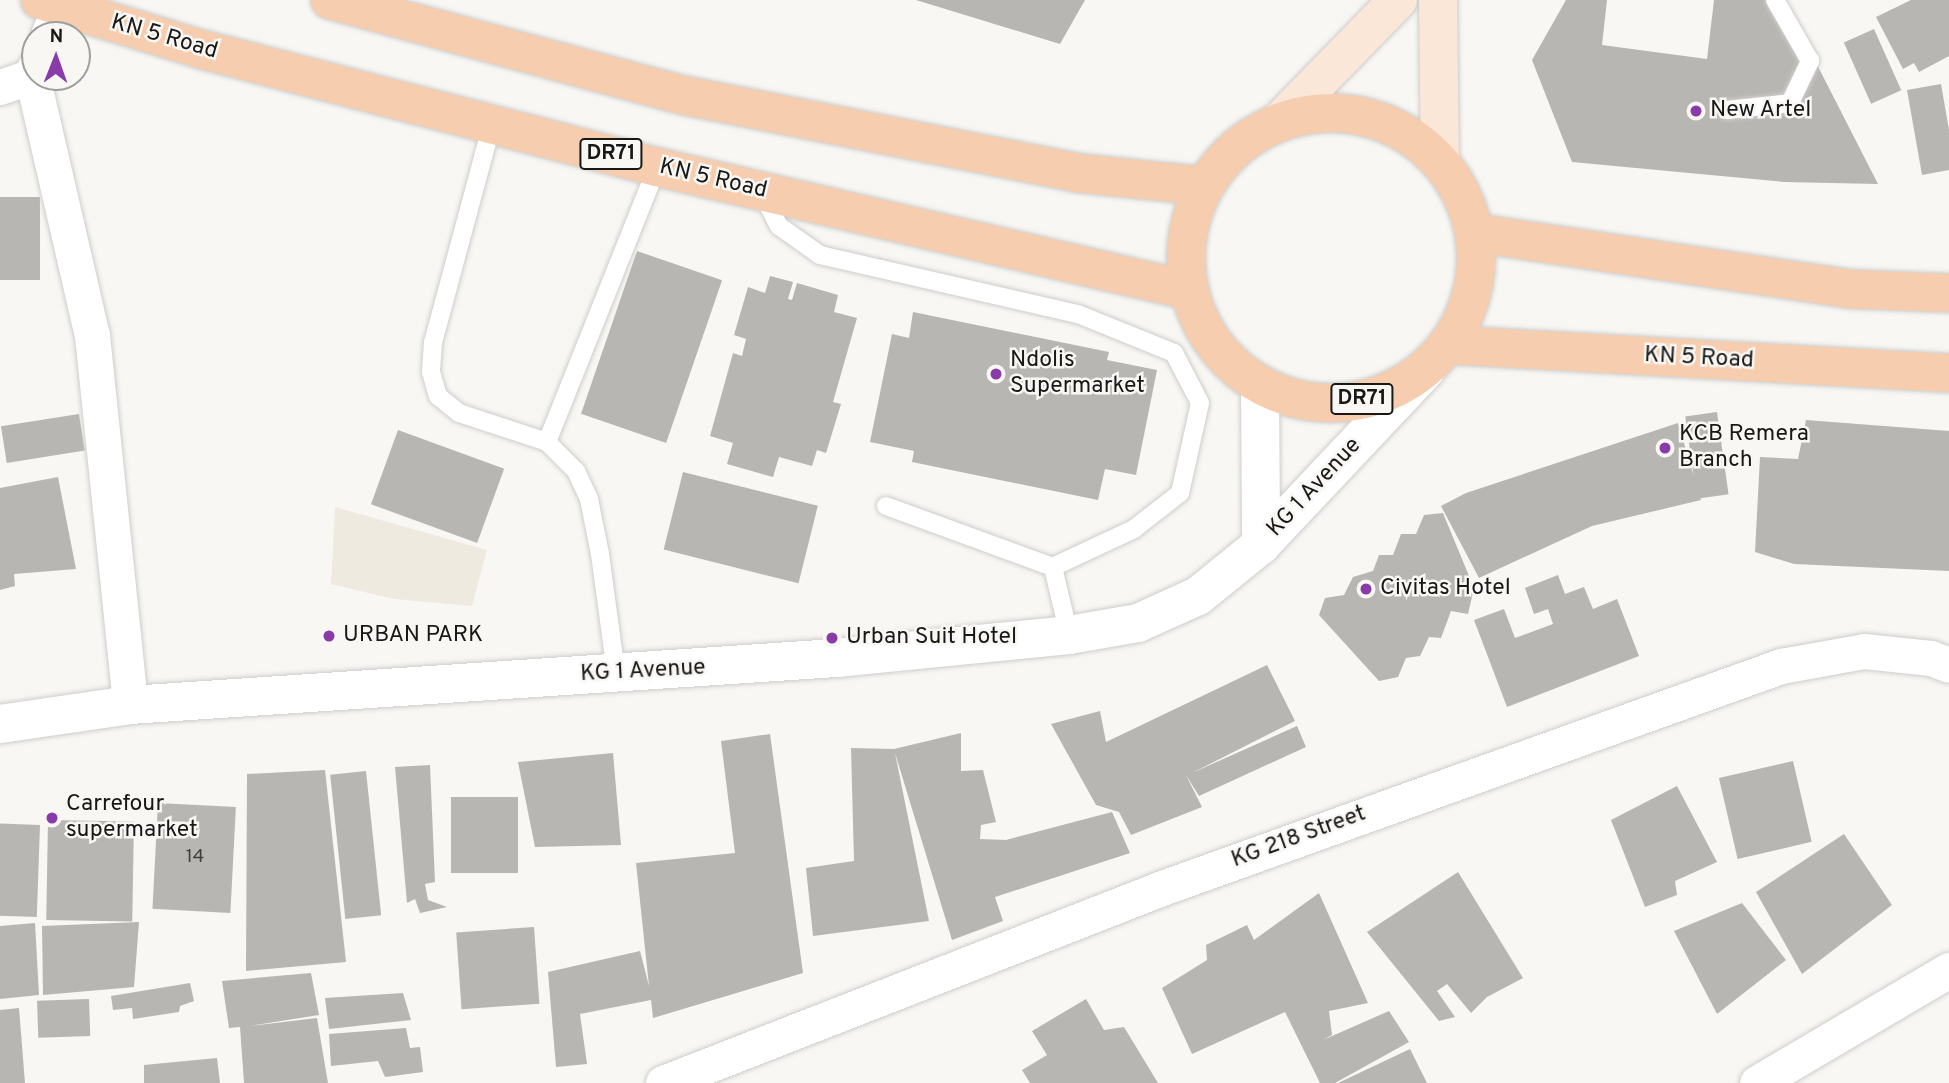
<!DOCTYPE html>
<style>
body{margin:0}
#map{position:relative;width:1949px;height:1083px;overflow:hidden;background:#f8f7f4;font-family:Overpass,sans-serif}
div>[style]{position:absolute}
.built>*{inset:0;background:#efeae0}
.building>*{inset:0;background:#b8b6b3;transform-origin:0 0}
.roads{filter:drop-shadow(0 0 2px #cecdca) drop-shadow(0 0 2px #cecdca)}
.service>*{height:18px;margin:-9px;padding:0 9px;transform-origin:9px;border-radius:9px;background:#fff}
.minor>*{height:35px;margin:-17.5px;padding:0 17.5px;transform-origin:17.5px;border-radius:17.5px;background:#fff}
.tertiary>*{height:38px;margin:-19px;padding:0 19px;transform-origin:19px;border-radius:19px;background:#fff}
.secondary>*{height:38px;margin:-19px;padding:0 19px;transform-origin:19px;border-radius:19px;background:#fae7d7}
.primary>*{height:38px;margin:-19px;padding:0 19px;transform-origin:19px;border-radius:19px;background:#f6ceaf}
.primary>.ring{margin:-19px;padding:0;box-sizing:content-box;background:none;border:38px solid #f6ceaf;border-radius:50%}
.dots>*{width:19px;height:19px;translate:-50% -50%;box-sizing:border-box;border:4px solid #f8f7f4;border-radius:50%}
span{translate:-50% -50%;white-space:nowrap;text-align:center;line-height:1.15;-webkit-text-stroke:5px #f8f7f4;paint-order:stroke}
.number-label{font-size:19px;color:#40403e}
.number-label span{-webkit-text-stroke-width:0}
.shield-label span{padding:2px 5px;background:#f8f7f4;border:2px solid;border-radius:5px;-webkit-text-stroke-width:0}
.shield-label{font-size:21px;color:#181817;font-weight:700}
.street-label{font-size:23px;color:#181817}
.poi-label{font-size:23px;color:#181817}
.left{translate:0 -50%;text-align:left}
.north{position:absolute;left:21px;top:21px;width:70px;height:70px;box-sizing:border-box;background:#f8f7f4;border:2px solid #9e9e9c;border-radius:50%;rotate:1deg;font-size:19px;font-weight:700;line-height:28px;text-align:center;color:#181817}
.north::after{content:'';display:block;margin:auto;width:24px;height:32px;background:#8a3baa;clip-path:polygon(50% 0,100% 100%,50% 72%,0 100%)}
</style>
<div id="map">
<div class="built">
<div style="clip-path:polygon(335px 507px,487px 550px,472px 606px,394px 599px,331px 584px)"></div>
</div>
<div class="building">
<div style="clip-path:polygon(916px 0,1085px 0,1060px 44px)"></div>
<div style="clip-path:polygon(1566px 0,1607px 0,1602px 45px,1707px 59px,1714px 0,1784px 0,1878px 184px,1784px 182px,1572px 162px,1532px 60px)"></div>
<div style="clip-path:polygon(1911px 0,1949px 0,1949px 56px,1919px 72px,1914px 63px,1903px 69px,1876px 17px)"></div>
<div style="left:1874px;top:29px;width:67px;height:33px;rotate:66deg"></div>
<div style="clip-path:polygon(1941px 84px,1949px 130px,1949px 170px,1922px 175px,1907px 90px)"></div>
<div style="left:0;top:197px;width:40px;height:83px"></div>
<div style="left:637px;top:251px;width:90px;height:172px;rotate:19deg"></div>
<div style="clip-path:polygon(770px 276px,793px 282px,788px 299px,792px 300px,797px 283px,838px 295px,834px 312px,857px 318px,833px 402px,841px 404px,826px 453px,817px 450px,812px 466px,779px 457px,773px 477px,727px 464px,733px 443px,710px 436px,733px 353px,742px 356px,746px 339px,734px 335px,748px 287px,765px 293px)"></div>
<div style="clip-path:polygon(913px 312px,1109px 352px,1107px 360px,1157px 370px,1136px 475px,1105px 469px,1098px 500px,912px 462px,914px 451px,870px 442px,892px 334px,909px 338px)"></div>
<div style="left:1717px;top:412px;width:83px;height:32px;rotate:82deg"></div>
<div style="left:79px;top:414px;width:37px;height:79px;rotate:81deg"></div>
<div style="clip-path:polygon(1806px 420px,1949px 431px,1949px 571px,1794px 564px,1755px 552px,1760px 457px,1798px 459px)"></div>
<div style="clip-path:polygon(1678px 423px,1701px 500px,1592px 526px,1479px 578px,1441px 506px,1466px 493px)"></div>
<div style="left:398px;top:430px;width:113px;height:79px;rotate:20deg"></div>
<div style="left:683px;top:472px;width:139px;height:80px;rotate:14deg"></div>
<div style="clip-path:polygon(58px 477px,76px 569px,14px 574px,15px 586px,0 590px,0 488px)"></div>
<div style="clip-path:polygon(1443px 513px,1474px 588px,1468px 614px,1451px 611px,1441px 638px,1429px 637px,1420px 656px,1406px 658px,1398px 677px,1379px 681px,1319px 615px,1325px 598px,1344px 595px,1353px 577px,1373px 571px,1379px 555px,1393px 555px,1401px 534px,1416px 534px,1424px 515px)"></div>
<div style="clip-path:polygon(1558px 575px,1565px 594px,1584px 587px,1593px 609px,1617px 599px,1639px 656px,1507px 707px,1474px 620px,1504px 609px,1515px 638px,1553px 624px,1548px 609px,1534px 614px,1525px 588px)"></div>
<div style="clip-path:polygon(1267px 665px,1295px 721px,1192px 773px,1297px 726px,1306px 747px,1199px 796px,1186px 775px,1202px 807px,1131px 835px,1119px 812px,1096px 805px,1051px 724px,1100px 711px,1106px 742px)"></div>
<div style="clip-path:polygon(961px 733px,961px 771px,983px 770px,996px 822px,981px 825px,980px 839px,1006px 840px,1112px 812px,1130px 853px,995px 897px,1003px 921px,952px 940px,895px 753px,929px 921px,813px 936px,806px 868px,854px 861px,851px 748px,894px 749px)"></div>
<div style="clip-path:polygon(770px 734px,803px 973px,653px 1018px,651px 1000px,580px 1014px,587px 1064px,556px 1067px,548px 972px,640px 951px,649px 986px,636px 863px,735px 853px,721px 741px)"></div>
<div style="clip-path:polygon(613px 753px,621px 845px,535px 847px,518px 762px)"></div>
<div style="left:1793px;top:761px;width:83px;height:76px;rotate:77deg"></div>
<div style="clip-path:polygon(430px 765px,435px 882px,425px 884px,428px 900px,447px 907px,420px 913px,415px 899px,407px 903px,395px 767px)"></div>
<div style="clip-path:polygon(325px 770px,346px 962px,246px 971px,247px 774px)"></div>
<div style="left:366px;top:771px;width:145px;height:36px;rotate:84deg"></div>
<div style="clip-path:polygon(1677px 786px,1717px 862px,1675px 881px,1677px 895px,1645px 907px,1611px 820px)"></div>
<div style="left:451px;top:797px;width:67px;height:76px"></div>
<div style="left:158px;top:803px;width:78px;height:106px;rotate:3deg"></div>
<div style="left:48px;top:820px;width:86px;height:100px;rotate:1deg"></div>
<div style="left:40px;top:825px;width:92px;height:40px;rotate:92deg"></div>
<div style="clip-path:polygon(1844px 834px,1892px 905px,1802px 974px,1756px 892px)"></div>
<div style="clip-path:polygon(1458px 872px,1523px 978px,1487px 997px,1471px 1013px,1447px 984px,1437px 991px,1455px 1017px,1439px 1021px,1367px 932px)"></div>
<div style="clip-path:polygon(1319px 893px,1368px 1003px,1329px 1011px,1332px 1035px,1323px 1040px,1389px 1011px,1409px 1042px,1335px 1083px,1320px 1083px,1285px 1012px,1192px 1054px,1162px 988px,1207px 960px,1206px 945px,1247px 925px,1254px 940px)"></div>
<div style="clip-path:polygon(1742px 903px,1786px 960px,1717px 1014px,1674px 931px)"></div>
<div style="clip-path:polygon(139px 922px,134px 987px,43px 995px,42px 926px)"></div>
<div style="clip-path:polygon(35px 923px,39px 995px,0 999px,0 926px)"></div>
<div style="left:534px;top:927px;width:77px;height:78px;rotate:86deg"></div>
<div style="clip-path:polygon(311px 973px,319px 1015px,250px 1026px,317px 1018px,328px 1083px,244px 1083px,240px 1027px,229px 1028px,222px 981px)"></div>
<div style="clip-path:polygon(190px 983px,194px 1001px,180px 1006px,179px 1012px,133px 1019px,132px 1008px,113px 1010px,111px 996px)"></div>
<div style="clip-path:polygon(403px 993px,411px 1020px,329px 1029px,325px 998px)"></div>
<div style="left:89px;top:999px;width:37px;height:52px;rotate:88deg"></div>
<div style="clip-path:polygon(1086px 999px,1104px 1030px,1124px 1027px,1158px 1083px,1030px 1083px,1022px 1070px,1047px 1055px,1032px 1031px)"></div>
<div style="clip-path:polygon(19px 1008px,25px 1083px,0 1083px,0 1010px)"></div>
<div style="clip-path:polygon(406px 1028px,410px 1048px,420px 1047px,423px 1072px,385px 1077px,378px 1061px,331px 1066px,329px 1034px)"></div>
<div style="clip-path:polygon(1410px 1049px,1427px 1083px,1338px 1083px)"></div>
<div style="clip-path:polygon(217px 1058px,220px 1083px,144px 1083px,144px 1065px)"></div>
</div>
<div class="roads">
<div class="service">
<div style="left:1727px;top:110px;width:63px;rotate:-6.3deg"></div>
<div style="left:1790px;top:103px;width:47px;rotate:-64.5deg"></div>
<div style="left:1810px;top:61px;width:70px;rotate:-119.8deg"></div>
<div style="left:492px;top:124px;width:226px;rotate:105.1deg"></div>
<div style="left:433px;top:342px;width:30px;rotate:94deg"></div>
<div style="left:431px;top:372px;width:25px;rotate:74deg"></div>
<div style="left:438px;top:396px;width:27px;rotate:39deg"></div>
<div style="left:459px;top:413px;width:93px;rotate:18.2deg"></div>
<div style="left:547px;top:442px;width:41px;rotate:45deg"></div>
<div style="left:576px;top:471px;width:31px;rotate:65deg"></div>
<div style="left:589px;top:499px;width:56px;rotate:78.7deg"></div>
<div style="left:600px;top:554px;width:120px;rotate:82.3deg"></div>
<div style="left:762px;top:193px;width:37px;rotate:63deg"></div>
<div style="left:779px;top:226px;width:50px;rotate:35.3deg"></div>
<div style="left:820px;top:255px;width:265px;rotate:12.9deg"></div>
<div style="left:1078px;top:314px;width:104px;rotate:22.1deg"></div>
<div style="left:1174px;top:353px;width:56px;rotate:62.5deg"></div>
<div style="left:1200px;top:403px;width:92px;rotate:102.5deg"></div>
<div style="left:1180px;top:493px;width:58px;rotate:142deg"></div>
<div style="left:1134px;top:529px;width:89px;rotate:154.9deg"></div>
<div style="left:547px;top:442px;width:296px;rotate:-68.2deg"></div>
<div style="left:886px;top:506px;width:178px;rotate:20.1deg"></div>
<div style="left:1053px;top:567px;width:70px;rotate:76.8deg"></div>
</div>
<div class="minor">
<div style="left:48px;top:35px;width:29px;rotate:-68deg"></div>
<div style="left:35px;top:67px;width:9px;rotate:108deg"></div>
<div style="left:32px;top:76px;width:266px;rotate:77deg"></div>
<div style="left:92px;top:335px;width:372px;rotate:84.1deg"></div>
<div style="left:0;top:87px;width:34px;rotate:-19deg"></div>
<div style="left:663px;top:1083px;width:536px;rotate:-21.34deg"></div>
<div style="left:1162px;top:888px;width:658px;rotate:-19.73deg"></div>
<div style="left:1781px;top:666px;width:84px;rotate:-10.2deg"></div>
<div style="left:1864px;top:651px;width:67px;rotate:6deg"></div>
<div style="left:1931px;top:658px;width:19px;rotate:21deg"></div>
<div style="left:1757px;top:1083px;width:223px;rotate:-30.5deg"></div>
</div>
<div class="tertiary">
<div style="left:1260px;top:386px;width:159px;rotate:89.6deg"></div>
<div style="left:0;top:724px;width:131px;rotate:-8.3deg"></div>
<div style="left:130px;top:705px;width:708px;rotate:-3.81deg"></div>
<div style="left:836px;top:658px;width:234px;rotate:-5.6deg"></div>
<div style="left:1069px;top:635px;width:70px;rotate:-9.9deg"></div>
<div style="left:1138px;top:623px;width:66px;rotate:-24.2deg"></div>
<div style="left:1198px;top:596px;width:81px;rotate:-39deg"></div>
<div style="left:1261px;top:545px;width:241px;rotate:-46.7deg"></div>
</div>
<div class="secondary">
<div style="left:1438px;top:0;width:161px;rotate:89.3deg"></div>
<div style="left:1280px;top:121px;width:169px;rotate:-45.7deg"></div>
</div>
<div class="primary">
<div style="left:40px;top:0;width:167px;rotate:17deg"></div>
<div style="left:200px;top:49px;width:472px;rotate:14.5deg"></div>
<div style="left:657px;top:167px;width:544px;rotate:13.07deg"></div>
<div style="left:330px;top:0;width:365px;rotate:15.1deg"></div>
<div style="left:682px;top:95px;width:404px;rotate:11.1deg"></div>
<div style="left:1078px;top:173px;width:126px;rotate:5.9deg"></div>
<div class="ring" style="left:1186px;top:113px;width:252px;height:252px"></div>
<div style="left:1476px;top:233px;width:377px;rotate:8.5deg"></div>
<div style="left:1849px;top:289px;width:100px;rotate:2.3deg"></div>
<div style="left:1449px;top:345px;width:501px;rotate:3.21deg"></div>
</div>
</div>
<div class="dots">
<div style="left:1696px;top:111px;background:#8a3baa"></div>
<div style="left:996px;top:374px;background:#8a3baa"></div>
<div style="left:1665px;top:448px;background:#8a3baa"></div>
<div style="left:1366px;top:589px;background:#8a3baa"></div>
<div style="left:329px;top:636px;background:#8a3baa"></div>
<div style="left:832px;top:638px;background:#8a3baa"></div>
<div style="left:52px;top:818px;background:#8a3baa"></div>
</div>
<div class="number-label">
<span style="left:195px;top:858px">14</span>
</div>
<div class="shield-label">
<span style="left:611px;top:154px">DR71</span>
<span style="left:1362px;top:399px">DR71</span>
</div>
<div class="street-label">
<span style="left:164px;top:38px;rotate:16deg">KN 5 Road</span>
<span style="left:713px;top:180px;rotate:13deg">KN 5 Road</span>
<span style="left:1699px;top:359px;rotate:3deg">KN 5 Road</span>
<span style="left:1315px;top:488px;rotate:-47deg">KG 1 Avenue</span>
<span style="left:643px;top:672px;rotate:-3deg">KG 1 Avenue</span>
<span style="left:1299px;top:838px;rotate:-20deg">KG 218 Street</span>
</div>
<div class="poi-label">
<span class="left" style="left:1710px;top:111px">New Artel</span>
<span class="left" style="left:1010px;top:374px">Ndolis<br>Supermarket</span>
<span class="left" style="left:1679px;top:448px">KCB Remera<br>Branch</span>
<span class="left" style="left:1380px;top:589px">Civitas Hotel</span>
<span class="left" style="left:343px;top:636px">URBAN PARK</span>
<span class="left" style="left:846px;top:638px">Urban Suit Hotel</span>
<span class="left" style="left:66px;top:818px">Carrefour<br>supermarket</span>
</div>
<div class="north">N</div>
</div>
